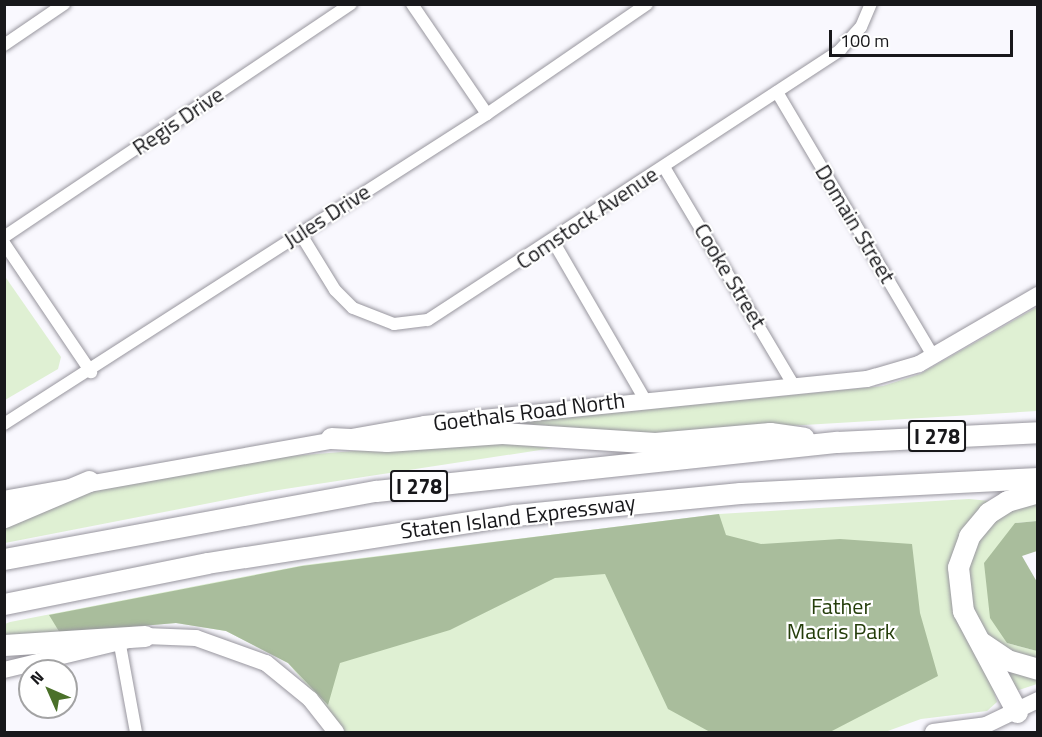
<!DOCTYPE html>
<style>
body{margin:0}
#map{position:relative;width:1042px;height:737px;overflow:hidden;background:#f9f8fe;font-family:"Titillium Web",sans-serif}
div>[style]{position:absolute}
.green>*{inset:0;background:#dff0d3}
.forest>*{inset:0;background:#a9bd9c}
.roads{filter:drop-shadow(0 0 2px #98969e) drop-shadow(0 0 2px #98969e)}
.street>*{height:12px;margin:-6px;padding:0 6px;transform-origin:6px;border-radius:6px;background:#fff}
.secondary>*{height:16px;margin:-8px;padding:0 8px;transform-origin:8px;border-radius:8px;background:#fff}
.highway>*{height:21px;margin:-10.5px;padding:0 10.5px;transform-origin:10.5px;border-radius:10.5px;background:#fff}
span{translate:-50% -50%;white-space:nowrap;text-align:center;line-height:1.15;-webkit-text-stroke:4.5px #fff;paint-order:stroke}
.shield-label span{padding:2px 4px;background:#fff;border:2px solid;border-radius:4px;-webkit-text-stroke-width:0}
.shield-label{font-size:21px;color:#18181b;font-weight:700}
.street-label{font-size:22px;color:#18181b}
.park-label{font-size:22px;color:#243d0a}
.frame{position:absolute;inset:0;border:6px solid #18181b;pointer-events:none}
.north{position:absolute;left:18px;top:659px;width:60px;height:60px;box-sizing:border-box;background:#fff;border:2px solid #a3a3a4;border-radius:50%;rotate:315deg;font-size:16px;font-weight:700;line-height:24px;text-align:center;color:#18181b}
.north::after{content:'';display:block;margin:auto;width:21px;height:27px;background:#4a7029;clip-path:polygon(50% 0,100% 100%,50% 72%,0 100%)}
.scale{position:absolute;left:829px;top:30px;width:184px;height:27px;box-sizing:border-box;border:3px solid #18181b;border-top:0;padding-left:8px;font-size:18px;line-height:21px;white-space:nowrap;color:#18181b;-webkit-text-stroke:4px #fff;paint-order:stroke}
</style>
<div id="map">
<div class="green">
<div style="clip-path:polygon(4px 275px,61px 357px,58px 369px,5px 400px)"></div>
<div style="clip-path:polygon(1037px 307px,1037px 411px,654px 434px,512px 423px,883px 386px,920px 374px)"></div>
<div style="clip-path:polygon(479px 441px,553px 448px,272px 491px,5px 543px,4px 523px,90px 492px,266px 458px)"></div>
<div style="clip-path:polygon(969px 499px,990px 501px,956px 554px,997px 702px,987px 711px,921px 719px,885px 732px,346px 732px,288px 663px,226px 631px,176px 623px,5px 637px,5px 624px,10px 622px,304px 565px,719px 514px)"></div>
<div style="clip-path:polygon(1037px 503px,1037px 521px,1015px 523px,1007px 643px,1037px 651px,1037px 663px,1021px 660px,987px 636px,974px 616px,966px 573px,973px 546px,1006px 508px)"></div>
<div style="clip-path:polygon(998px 663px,1037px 677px,1037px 684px,1016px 691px)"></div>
</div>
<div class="forest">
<div style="clip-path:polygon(719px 514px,726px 535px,761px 544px,840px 539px,912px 544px,920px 613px,938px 676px,830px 732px,710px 732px,668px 709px,605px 574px,555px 578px,450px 630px,340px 663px,328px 705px,288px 663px,226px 631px,176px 623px,60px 633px,49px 615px,302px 566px)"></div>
<div style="clip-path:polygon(1037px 521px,1037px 551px,1022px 556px,1037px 582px,1037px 651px,1007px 643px,990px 618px,984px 563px,1015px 523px)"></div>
</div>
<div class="roads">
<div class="street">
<div style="left:412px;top:4px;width:133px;rotate:55.7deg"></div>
<div style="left:4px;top:45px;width:73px;rotate:-34.3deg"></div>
<div style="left:777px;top:92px;width:307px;rotate:59.4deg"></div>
<div style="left:664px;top:167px;width:255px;rotate:59.3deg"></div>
<div style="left:300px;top:233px;width:67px;rotate:58.4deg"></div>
<div style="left:335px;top:290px;width:25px;rotate:45deg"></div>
<div style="left:353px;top:308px;width:44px;rotate:21.3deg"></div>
<div style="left:394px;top:324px;width:34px;rotate:-7deg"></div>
<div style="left:428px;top:320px;width:493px;rotate:-33.2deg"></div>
<div style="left:840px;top:50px;width:31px;rotate:-48deg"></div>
<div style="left:861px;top:27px;width:25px;rotate:-67deg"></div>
<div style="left:4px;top:237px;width:418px;rotate:-33.9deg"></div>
<div style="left:553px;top:241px;width:181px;rotate:59.9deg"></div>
<div style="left:4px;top:243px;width:156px;rotate:56deg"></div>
<div style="left:4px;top:424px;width:574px;rotate:-32.69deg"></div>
<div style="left:487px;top:114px;width:194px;rotate:-34.5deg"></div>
<div style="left:120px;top:645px;width:88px;rotate:79.6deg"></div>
</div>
<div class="secondary">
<div style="left:4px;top:499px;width:427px;rotate:-10.1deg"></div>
<div style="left:424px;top:424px;width:445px;rotate:-5.8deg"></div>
<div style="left:867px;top:379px;width:54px;rotate:-16.1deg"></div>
<div style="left:919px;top:364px;width:138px;rotate:-30.1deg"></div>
<div style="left:4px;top:670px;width:145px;rotate:-13.6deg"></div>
<div style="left:145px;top:636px;width:51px;rotate:2.2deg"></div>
<div style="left:196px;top:638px;width:74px;rotate:19.7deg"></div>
<div style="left:266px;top:663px;width:57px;rotate:39.3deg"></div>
<div style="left:310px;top:699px;width:42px;rotate:51.8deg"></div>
<div style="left:933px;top:732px;width:53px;rotate:-7.5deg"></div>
<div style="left:986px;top:725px;width:58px;rotate:-25.7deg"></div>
</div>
<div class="highway">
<div style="left:331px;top:438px;width:56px;rotate:3.1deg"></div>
<div style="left:387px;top:441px;width:115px;rotate:-4deg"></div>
<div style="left:502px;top:433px;width:153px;rotate:3.7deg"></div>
<div style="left:655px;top:443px;width:115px;rotate:-5deg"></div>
<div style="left:770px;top:433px;width:34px;rotate:8deg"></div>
<div style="left:4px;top:517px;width:92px;rotate:-23deg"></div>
<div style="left:4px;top:559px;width:378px;rotate:-10.4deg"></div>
<div style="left:376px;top:491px;width:464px;rotate:-6.1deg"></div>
<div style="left:837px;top:442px;width:201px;rotate:-2.8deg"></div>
<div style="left:4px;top:604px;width:207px;rotate:-11.4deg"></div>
<div style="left:207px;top:563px;width:312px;rotate:-8.9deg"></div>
<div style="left:515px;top:515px;width:226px;rotate:-5.6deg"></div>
<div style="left:740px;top:493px;width:298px;rotate:-2.9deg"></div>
<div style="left:982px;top:643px;width:30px;rotate:34deg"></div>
<div style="left:1007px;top:660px;width:32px;rotate:16deg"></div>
<div style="left:4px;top:645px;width:141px;rotate:-3.7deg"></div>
<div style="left:1017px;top:712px;width:115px;rotate:-118.1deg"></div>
<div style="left:963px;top:611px;width:44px;rotate:-96.5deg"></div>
<div style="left:958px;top:567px;width:33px;rotate:-70deg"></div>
<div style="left:969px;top:536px;width:30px;rotate:-50deg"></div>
<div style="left:988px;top:513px;width:22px;rotate:-32deg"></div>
<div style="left:1007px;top:501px;width:32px;rotate:-16deg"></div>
</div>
</div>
<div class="shield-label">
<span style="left:937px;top:436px">I 278</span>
<span style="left:419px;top:486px">I 278</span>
</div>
<div class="street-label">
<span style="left:178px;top:121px;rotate:-34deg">Regis Drive</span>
<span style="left:327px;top:216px;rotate:-33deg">Jules Drive</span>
<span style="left:587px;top:218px;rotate:-34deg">Comstock Avenue</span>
<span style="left:855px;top:224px;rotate:59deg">Domain Street</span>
<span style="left:730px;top:276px;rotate:59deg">Cooke Street</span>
<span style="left:529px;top:412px;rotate:-7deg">Goethals Road North</span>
<span style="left:518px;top:517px;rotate:-7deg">Staten Island Expressway</span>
</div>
<div class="park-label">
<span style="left:841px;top:619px">Father<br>Macris Park</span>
</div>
<div class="frame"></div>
<div class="north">N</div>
<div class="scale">100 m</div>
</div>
